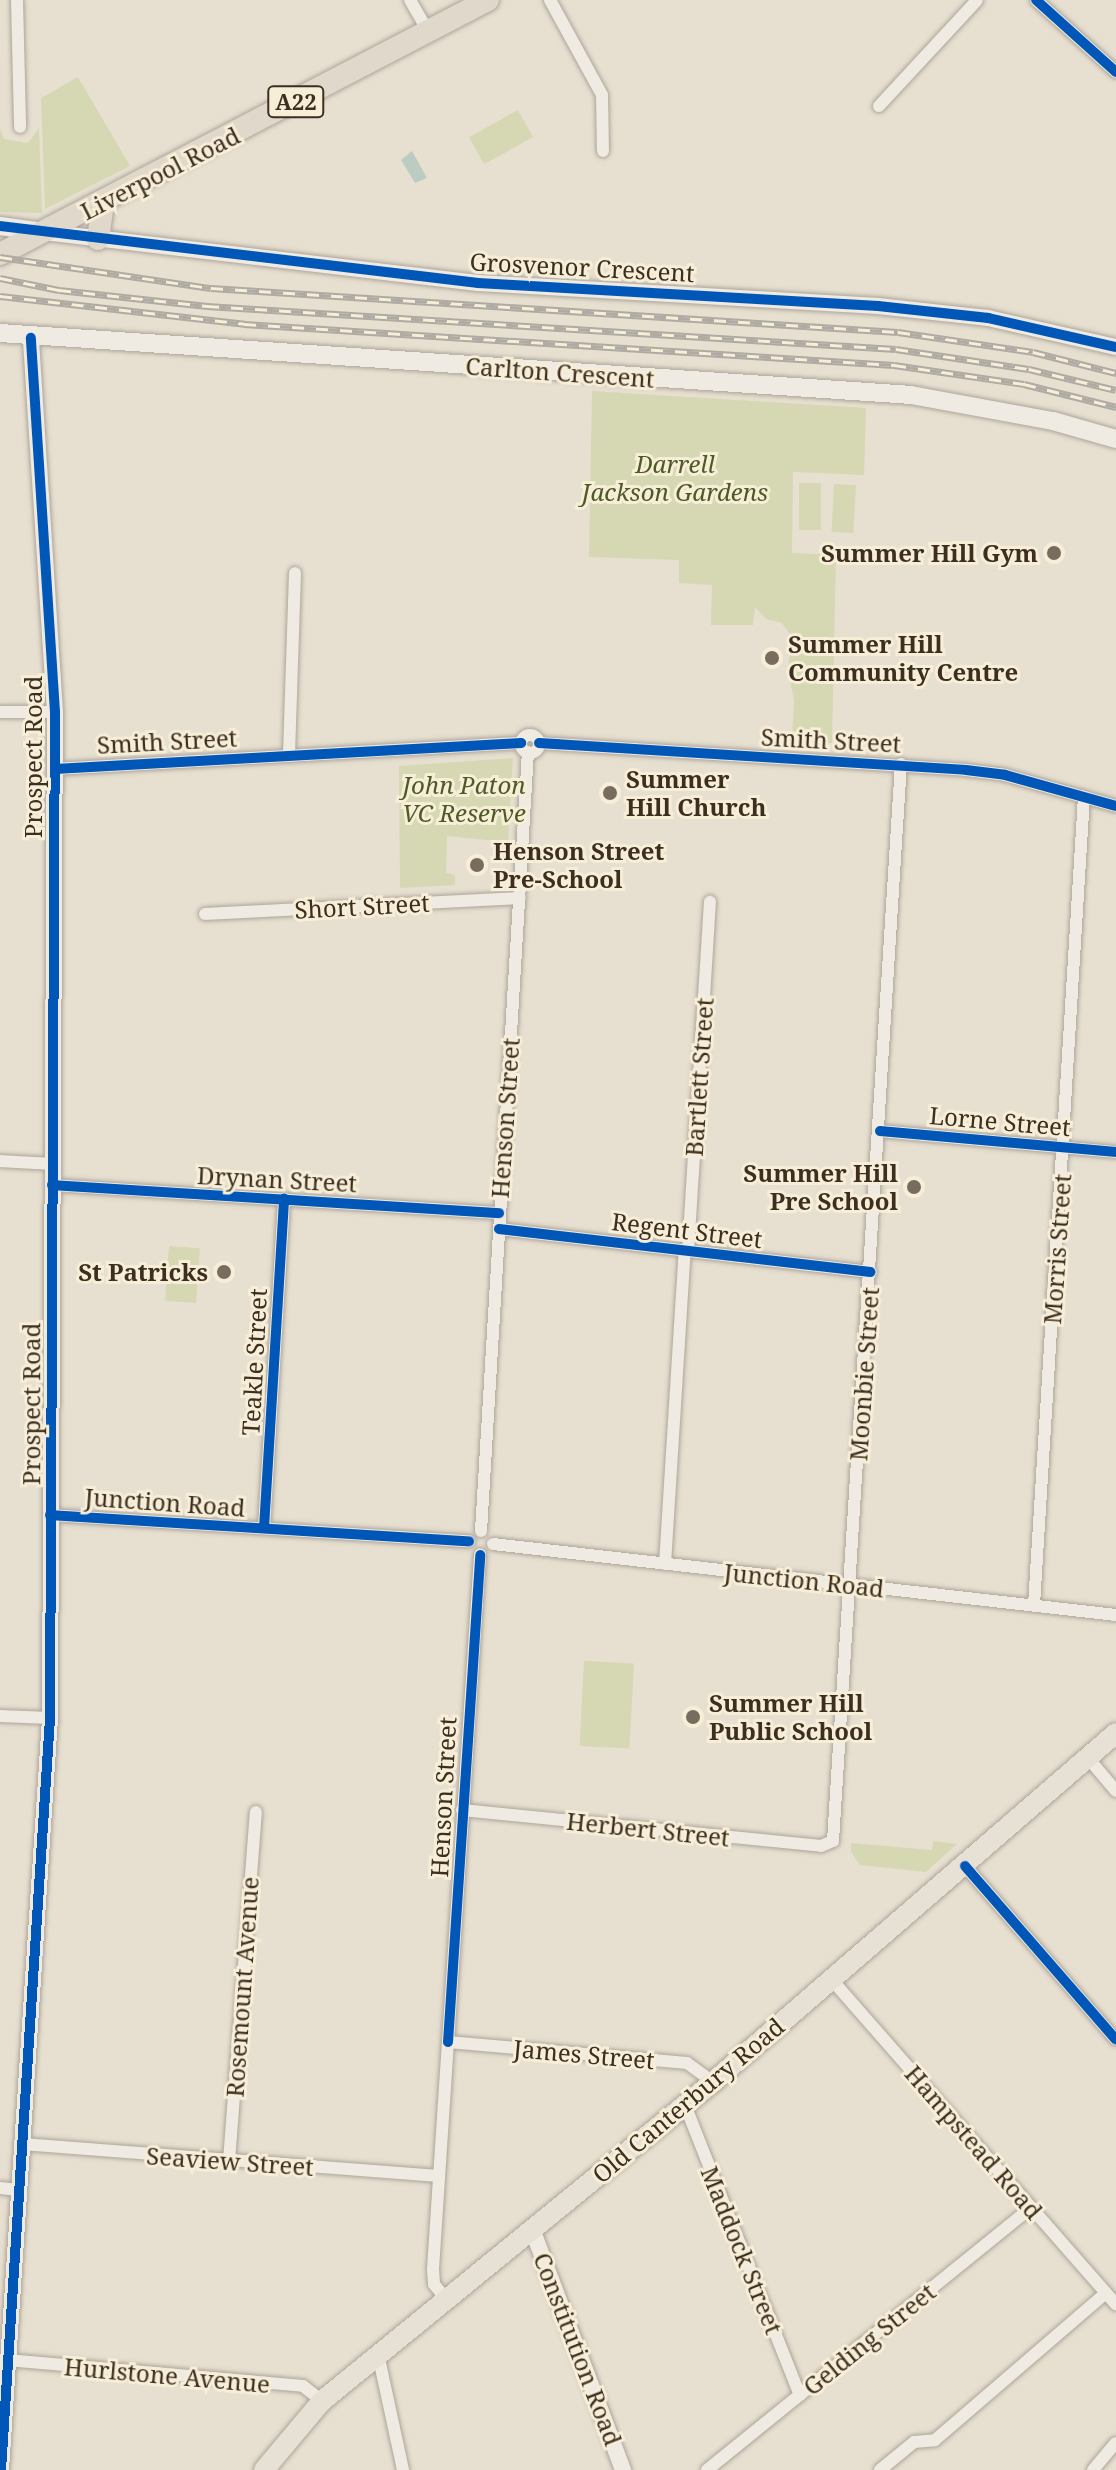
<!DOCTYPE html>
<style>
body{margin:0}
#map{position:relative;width:1116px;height:2470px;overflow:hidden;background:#e7e0d1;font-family:"Noto Serif",serif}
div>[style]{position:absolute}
.green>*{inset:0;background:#d6d7b3;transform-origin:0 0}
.water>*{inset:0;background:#bcccc2}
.roads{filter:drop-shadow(0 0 2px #ada599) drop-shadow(0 0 2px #ada599)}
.minor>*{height:12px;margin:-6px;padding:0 6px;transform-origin:6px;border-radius:6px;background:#efebe3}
.minor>.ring{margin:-6px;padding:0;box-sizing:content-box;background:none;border:12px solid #efebe3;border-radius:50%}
.tertiary>*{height:16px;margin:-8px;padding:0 8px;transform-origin:8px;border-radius:8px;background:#efebe3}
.secondary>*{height:18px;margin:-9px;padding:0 9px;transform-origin:9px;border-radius:9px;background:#efebe3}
.primary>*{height:20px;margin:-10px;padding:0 10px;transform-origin:10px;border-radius:10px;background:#e6e1d4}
.trunk>*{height:22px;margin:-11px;padding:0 11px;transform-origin:11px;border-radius:11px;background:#e0d9cb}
.rail>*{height:7px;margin-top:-3.5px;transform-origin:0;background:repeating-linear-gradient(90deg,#f7eed8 0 12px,#afaaa2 0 24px);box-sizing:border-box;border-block:2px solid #afaaa2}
.cycleway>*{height:10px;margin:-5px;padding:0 5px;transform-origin:5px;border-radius:5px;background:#0057b8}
.dots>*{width:22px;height:22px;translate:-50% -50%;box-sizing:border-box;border:4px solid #f7eed8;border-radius:50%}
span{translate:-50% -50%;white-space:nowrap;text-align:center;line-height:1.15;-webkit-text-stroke:6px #f7eed8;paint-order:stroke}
.shield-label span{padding:2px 6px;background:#f7eed8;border:2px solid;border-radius:6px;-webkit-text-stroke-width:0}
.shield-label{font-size:22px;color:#3d2e20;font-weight:700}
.street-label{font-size:24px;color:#3d2e20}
.park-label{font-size:24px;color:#4d5a26;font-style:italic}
.poi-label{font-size:24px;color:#3d2e20;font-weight:700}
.right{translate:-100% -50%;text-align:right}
.left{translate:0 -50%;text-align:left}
</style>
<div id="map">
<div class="green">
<div style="clip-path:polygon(78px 77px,130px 166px,45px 209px,41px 98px)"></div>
<div style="left:518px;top:110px;width:31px;height:56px;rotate:61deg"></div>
<div style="clip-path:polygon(0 128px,4px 139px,28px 143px,39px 128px,42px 213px,0 212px)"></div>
<div style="clip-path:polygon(592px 391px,866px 408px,864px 475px,793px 472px,792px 553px,836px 555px,832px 743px,792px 741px,794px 700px,788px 671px,792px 637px,782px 623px,766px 619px,755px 607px,753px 625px,711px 625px,712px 585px,679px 583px,679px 560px,589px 557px)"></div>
<div style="left:799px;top:483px;width:22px;height:47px"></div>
<div style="left:834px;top:484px;width:22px;height:48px;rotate:3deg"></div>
<div style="clip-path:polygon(513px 758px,508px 842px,447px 836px,446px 873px,455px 875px,455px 885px,400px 888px,399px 766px)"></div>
<div style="left:169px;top:1246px;width:31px;height:55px;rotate:4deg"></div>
<div style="left:584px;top:1661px;width:50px;height:85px;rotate:3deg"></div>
<div style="clip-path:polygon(933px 1841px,957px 1844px,926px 1872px,860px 1865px,851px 1852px,851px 1843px,932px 1850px)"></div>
</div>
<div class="water">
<div style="clip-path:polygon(412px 151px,427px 178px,415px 183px,401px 160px)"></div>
</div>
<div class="roads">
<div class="minor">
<div style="left:17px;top:0;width:127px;rotate:88.6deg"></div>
<div style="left:410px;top:0;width:38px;rotate:60deg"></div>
<div style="left:550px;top:0;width:108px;rotate:61.3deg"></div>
<div style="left:602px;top:95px;width:56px;rotate:89deg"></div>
<div style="left:1036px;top:0;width:108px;rotate:42deg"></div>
<div style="left:879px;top:106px;width:144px;rotate:-47.2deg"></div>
<div style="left:0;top:712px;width:55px"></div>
<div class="ring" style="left:521px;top:735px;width:6px;height:6px"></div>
<div style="left:539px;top:743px;width:428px;rotate:3.6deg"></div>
<div style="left:966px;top:770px;width:39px;rotate:7deg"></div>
<div style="left:1005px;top:775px;width:115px;rotate:15.6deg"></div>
<div style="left:289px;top:754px;width:181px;rotate:-88.1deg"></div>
<div style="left:55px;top:769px;width:467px;rotate:-3.2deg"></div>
<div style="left:205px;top:914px;width:315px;rotate:-2.9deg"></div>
<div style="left:880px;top:1131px;width:237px;rotate:5.1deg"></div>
<div style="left:0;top:1161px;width:52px;rotate:3.3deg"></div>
<div style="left:52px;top:1185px;width:448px;rotate:3.6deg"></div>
<div style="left:499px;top:1229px;width:374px;rotate:6.6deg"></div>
<div style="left:688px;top:1251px;width:350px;rotate:-86.4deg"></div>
<div style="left:50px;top:1515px;width:420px;rotate:3.6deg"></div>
<div style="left:264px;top:1528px;width:330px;rotate:-86.5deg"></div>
<div style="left:481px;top:1531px;width:780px;rotate:-86.55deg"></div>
<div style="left:493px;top:1544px;width:627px;rotate:6.5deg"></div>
<div style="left:665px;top:1564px;width:315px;rotate:-86.4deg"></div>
<div style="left:1034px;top:1605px;width:810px;rotate:-86.46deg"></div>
<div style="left:0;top:1716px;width:50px;rotate:2.3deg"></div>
<div style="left:1088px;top:1758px;width:43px;rotate:49.7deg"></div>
<div style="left:462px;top:1810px;width:361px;rotate:5.7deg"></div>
<div style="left:821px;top:1846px;width:13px;rotate:-23deg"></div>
<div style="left:833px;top:1841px;width:1079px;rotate:-86.39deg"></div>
<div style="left:965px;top:1866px;width:230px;rotate:49deg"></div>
<div style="left:832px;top:1980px;width:431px;rotate:48.8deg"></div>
<div style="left:448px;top:2042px;width:240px;rotate:5deg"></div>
<div style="left:687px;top:2063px;width:32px;rotate:36deg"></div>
<div style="left:685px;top:2105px;width:312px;rotate:68.4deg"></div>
<div style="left:22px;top:2144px;width:418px;rotate:4.4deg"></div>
<div style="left:229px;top:2161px;width:350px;rotate:-85.6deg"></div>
<div style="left:0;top:2188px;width:19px;rotate:6deg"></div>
<div style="left:446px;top:2299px;width:19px;rotate:-129deg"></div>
<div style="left:434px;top:2284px;width:15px;rotate:-94deg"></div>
<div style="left:433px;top:2269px;width:716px;rotate:-86.23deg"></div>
<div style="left:378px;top:2354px;width:119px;rotate:77.8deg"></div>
<div style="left:7px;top:2360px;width:297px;rotate:5deg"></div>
<div style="left:303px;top:2386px;width:24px;rotate:38deg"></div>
<div style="left:707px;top:2470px;width:417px;rotate:-39deg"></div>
<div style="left:880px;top:2470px;width:44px;rotate:-39.5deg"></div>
<div style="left:914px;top:2442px;width:21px;rotate:-5deg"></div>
<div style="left:935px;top:2440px;width:225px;rotate:-40.7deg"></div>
<div style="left:1093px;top:2470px;width:35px;rotate:-50deg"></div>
</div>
<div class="tertiary">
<div style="left:44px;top:232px;width:437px;rotate:6.7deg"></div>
<div style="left:478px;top:283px;width:401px;rotate:3.3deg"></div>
<div style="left:878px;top:306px;width:111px;rotate:6.2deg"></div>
<div style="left:988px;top:318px;width:131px;rotate:12.8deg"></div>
<div style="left:532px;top:2229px;width:258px;rotate:69.3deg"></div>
<div style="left:1px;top:2470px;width:754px;rotate:-86.27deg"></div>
<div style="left:50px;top:1718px;width:1006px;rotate:-89.72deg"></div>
<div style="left:55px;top:712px;width:375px;rotate:-93.7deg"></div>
</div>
<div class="secondary">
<div style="left:0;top:226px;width:44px;rotate:7.8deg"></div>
<div style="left:0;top:333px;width:913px;rotate:3.89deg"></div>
<div style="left:911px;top:395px;width:144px;rotate:10.4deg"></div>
<div style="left:1053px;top:421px;width:66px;rotate:15.9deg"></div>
</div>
<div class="primary">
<div style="left:264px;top:2470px;width:90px;rotate:-50deg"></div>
<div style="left:322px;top:2401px;width:505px;rotate:-39.21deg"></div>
<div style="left:713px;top:2082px;width:533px;rotate:-40.89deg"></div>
</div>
<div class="trunk">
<div style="left:98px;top:239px;width:37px;rotate:-82deg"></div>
<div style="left:0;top:254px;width:550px;rotate:-27.5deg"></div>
</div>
</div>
<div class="rail">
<div style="left:0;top:257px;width:213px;rotate:8.4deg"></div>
<div style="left:211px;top:288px;width:688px;rotate:3.66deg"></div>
<div style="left:898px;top:332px;width:136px;rotate:8.4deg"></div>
<div style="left:1033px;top:352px;width:86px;rotate:14.2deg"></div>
<div style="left:0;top:278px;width:60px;rotate:11.5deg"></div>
<div style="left:59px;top:290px;width:149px;rotate:6.2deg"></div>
<div style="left:207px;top:306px;width:690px;rotate:3.57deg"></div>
<div style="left:896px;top:349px;width:134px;rotate:8.6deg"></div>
<div style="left:1029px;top:369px;width:89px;rotate:13.6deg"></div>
<div style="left:0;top:296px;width:246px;rotate:6.5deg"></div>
<div style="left:244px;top:324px;width:651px;rotate:3.61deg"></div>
<div style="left:894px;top:365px;width:131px;rotate:8.3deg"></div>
<div style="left:1024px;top:384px;width:95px;rotate:14deg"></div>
</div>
<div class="cycleway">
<div style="left:1036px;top:0;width:108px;rotate:42deg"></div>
<div style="left:0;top:226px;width:481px;rotate:6.8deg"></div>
<div style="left:478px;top:283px;width:401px;rotate:3.3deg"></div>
<div style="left:878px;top:306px;width:111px;rotate:6.2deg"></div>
<div style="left:988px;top:318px;width:131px;rotate:12.8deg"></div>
<div style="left:539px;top:743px;width:428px;rotate:3.6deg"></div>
<div style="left:966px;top:770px;width:39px;rotate:7deg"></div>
<div style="left:1005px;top:775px;width:115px;rotate:15.6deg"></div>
<div style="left:55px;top:769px;width:467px;rotate:-3.2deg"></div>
<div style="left:880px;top:1131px;width:237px;rotate:5.1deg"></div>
<div style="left:52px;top:1185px;width:448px;rotate:3.6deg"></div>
<div style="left:499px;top:1229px;width:374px;rotate:6.6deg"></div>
<div style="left:50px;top:1515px;width:420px;rotate:3.6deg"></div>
<div style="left:264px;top:1528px;width:330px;rotate:-86.5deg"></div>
<div style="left:965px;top:1866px;width:230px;rotate:49deg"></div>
<div style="left:448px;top:2042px;width:488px;rotate:-86.2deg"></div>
<div style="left:1px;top:2470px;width:754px;rotate:-86.27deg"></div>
<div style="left:50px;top:1718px;width:1006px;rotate:-89.72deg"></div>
<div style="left:55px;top:712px;width:375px;rotate:-93.7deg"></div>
</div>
<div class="dots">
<div style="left:1054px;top:553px;background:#786c5e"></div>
<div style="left:772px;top:658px;background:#786c5e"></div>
<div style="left:610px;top:793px;background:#786c5e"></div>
<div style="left:477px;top:865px;background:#786c5e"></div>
<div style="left:914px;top:1187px;background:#786c5e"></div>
<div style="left:224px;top:1272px;background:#786c5e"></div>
<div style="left:693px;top:1717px;background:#786c5e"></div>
</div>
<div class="shield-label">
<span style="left:296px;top:102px">A22</span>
</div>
<div class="street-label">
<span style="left:160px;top:173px;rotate:-27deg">Liverpool Road</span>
<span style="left:582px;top:267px;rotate:3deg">Grosvenor Crescent</span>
<span style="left:560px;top:372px;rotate:4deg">Carlton Crescent</span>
<span style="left:831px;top:740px;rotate:3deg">Smith Street</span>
<span style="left:167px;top:741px;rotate:-3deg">Smith Street</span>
<span style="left:33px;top:757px;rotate:-90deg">Prospect Road</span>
<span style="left:362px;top:906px;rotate:-3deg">Short Street</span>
<span style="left:699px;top:1077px;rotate:-86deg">Bartlett Street</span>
<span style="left:505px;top:1118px;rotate:-86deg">Henson Street</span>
<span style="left:1000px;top:1121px;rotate:5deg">Lorne Street</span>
<span style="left:277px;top:1179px;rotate:3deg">Drynan Street</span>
<span style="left:687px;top:1230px;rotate:7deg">Regent Street</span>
<span style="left:1057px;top:1249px;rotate:-86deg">Morris Street</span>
<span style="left:254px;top:1362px;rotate:-87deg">Teakle Street</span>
<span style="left:864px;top:1374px;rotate:-86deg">Moonbie Street</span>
<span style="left:31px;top:1404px;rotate:-90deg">Prospect Road</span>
<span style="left:165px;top:1502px;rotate:4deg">Junction Road</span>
<span style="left:804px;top:1580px;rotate:6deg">Junction Road</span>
<span style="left:443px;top:1797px;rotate:-87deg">Henson Street</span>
<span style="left:648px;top:1829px;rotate:6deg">Herbert Street</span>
<span style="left:242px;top:1987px;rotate:-86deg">Rosemount Avenue</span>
<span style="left:584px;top:2054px;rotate:5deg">James Street</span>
<span style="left:688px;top:2100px;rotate:-40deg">Old Canterbury Road</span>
<span style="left:974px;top:2142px;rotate:49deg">Hampstead Road</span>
<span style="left:230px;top:2161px;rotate:4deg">Seaview Street</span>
<span style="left:742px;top:2250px;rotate:68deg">Maddock Street</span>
<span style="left:869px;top:2339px;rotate:-39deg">Gelding Street</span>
<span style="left:578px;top:2349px;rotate:69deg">Constitution Road</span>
<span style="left:167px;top:2375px;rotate:5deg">Hurlstone Avenue</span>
</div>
<div class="park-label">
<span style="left:675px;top:478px">Darrell<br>Jackson Gardens</span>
<span style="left:464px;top:799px">John Paton<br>VC Reserve</span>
</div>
<div class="poi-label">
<span class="right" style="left:1038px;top:553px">Summer Hill Gym</span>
<span class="left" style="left:788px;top:658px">Summer Hill<br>Community Centre</span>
<span class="left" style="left:626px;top:793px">Summer<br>Hill Church</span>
<span class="left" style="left:493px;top:865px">Henson Street<br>Pre-School</span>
<span class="right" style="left:898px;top:1187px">Summer Hill<br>Pre School</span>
<span class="right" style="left:208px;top:1272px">St Patricks</span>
<span class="left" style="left:709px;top:1717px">Summer Hill<br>Public School</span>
</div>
</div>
